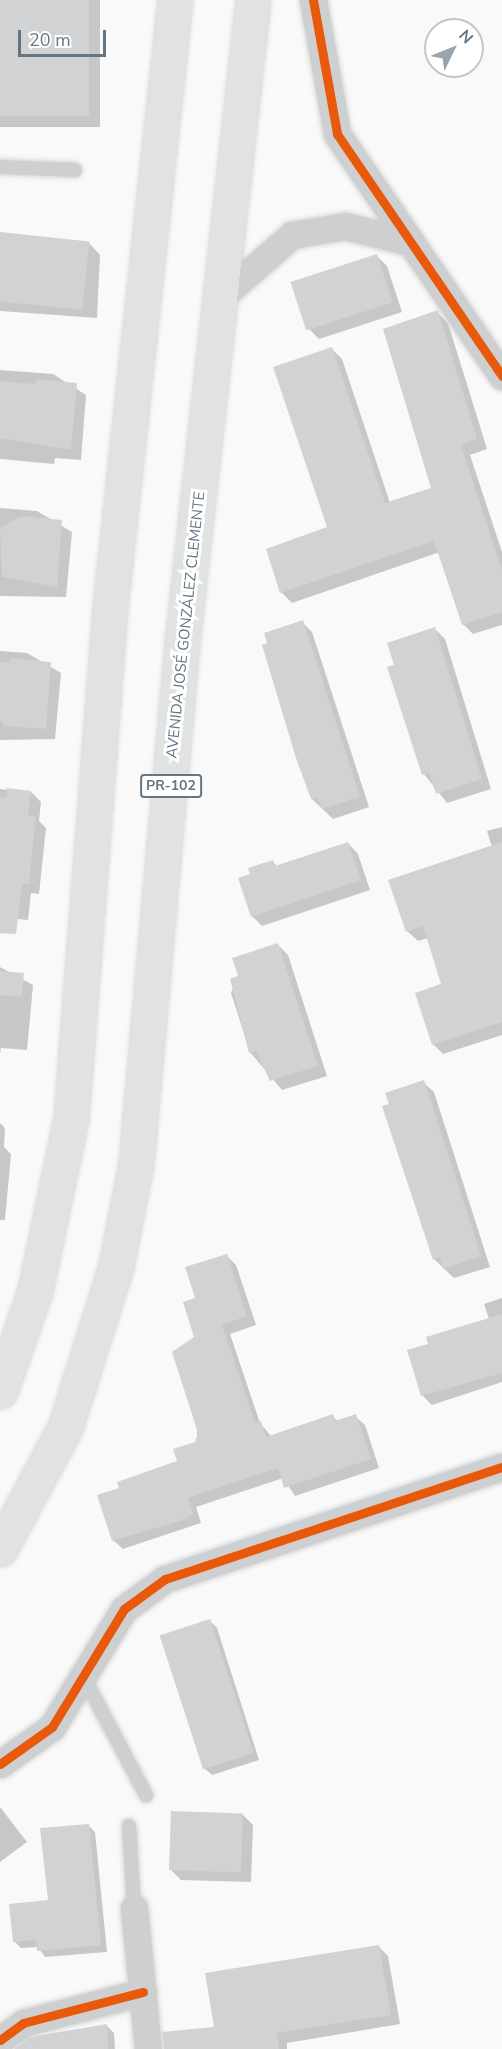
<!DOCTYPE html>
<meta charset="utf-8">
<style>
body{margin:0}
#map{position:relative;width:502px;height:2049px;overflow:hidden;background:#f9f9f9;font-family:"Nunito Sans",sans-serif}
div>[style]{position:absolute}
.shadow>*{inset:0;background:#0003;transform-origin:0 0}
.building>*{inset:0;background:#d0d2d3;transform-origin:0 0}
.roads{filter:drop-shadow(0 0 2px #d5d6d7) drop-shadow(0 0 2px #d5d6d7)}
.lane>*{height:14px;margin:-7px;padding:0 7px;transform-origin:7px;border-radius:7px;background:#cecfd0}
.street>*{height:27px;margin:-13.5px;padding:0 13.5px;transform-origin:13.5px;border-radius:13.5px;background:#cecfd0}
.primary>*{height:33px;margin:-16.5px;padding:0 16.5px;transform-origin:16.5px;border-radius:16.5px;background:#e1e2e2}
.cycleway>*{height:9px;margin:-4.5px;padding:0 4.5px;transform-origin:4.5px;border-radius:4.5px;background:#e8590c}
span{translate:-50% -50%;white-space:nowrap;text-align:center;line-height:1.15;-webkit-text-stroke:6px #fff;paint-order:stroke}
.shield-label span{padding:2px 4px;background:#fff;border:2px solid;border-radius:4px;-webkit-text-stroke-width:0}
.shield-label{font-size:14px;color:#657683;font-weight:700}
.street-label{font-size:15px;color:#657683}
.north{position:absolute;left:424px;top:18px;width:60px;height:60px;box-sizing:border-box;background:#fff;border:2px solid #c1c8cd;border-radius:50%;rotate:47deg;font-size:16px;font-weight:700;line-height:24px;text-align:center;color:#657683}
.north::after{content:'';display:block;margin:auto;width:21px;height:27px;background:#99a4ac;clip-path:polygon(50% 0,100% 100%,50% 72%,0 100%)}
.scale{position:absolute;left:18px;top:30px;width:88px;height:27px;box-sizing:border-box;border:3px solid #657683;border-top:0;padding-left:8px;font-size:18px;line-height:21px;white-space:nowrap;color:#657683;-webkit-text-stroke:4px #fff;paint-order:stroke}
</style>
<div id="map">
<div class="shadow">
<div style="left:0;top:0;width:100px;height:127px"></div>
<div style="clip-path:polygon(0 234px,89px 243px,100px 255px,97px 318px,0 311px)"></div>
<div style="clip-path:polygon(377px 256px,387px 266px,402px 312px,319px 339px,309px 329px)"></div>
<div style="clip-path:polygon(438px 313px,448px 323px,487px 449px,470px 455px,502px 552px,502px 625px,473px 634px,463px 624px,440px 552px,292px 603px,282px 593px,268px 550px,329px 528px,332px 349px,342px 359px,390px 503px,433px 489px)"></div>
<div style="clip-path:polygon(0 370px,53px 374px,86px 395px,81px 460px,55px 458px,54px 464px,0 459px)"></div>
<div style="clip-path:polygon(0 508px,37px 511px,72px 532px,66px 597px,0 596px)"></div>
<div style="clip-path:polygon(302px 622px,312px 632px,369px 807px,333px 819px,312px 799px)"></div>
<div style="clip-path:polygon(435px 629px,445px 639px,491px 789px,447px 803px,424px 774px)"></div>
<div style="clip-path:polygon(0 651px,27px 653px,61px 673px,55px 739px,0 740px)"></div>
<div style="clip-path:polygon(0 789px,31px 792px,41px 802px,39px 821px,46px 828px,39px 894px,31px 893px,28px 920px,0 917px)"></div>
<div style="clip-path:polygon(502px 827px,502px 1035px,443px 1054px,433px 1044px,443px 985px,428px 938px,418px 941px,407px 931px,492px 847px,487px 831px)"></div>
<div style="clip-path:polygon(348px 843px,358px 854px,370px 890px,262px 926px,252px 916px,252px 875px,273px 862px,278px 867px)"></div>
<div style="clip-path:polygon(278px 945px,288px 955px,327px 1076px,282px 1090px,250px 1052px,231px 993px,239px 977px)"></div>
<div style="clip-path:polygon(0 967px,33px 985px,27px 1050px,1px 1048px,0 1054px)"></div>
<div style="clip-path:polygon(423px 1082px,434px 1092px,490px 1267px,454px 1278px,434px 1259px)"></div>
<div style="clip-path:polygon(0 1123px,5px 1128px,4px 1147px,11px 1154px,5px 1220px,0 1220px)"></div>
<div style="clip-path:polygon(226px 1255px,236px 1265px,256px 1325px,230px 1334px,260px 1423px,271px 1436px,332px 1416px,338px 1421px,355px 1416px,365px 1425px,379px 1468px,295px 1496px,283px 1478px,196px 1507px,201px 1523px,123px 1549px,113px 1540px,121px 1489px,179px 1462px,197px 1443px,196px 1299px)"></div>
<div style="clip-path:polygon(502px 1298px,502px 1382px,432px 1405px,422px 1395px,430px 1345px,489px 1319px,484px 1304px)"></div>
<div style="clip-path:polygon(210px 1621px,217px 1628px,259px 1760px,212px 1775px,204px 1768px)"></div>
<div style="clip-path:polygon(0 1807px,27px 1842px,0 1862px)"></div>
<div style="clip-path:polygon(243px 1815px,253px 1825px,251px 1882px,181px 1880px,171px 1870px)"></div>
<div style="clip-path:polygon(88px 1825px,95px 1832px,107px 1952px,45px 1957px,38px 1947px,21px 1948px,14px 1941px,49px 1902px)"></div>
<div style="clip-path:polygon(378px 1946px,388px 1956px,400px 2024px,287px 2043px,287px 2049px,195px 2049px,216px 2028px)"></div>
<div style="clip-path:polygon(107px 2026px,114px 2033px,115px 2049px,22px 2049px)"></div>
</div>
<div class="building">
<div style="left:0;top:0;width:89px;height:116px"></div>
<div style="left:0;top:232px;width:90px;height:69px;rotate:6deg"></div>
<div style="left:377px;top:254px;width:51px;height:91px;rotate:72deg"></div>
<div style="clip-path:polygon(438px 310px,477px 439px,461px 445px,502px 570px,502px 612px,462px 625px,434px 541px,280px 593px,266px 549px,327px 527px,273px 367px,332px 347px,385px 503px,431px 488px,383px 329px)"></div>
<div style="clip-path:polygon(36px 379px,77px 383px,71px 450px,0 438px,0 381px,35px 384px)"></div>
<div style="clip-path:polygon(21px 516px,62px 520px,57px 587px,2px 577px,0 528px)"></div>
<div style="clip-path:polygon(303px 620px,360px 797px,322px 809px,317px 797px,311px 799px,296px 758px,262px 645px,267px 643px,264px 633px)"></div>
<div style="clip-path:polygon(435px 627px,482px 779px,436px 794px,429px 773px,422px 775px,387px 667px,394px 665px,387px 643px)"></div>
<div style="clip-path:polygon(10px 658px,51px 662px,46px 729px,4px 726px,0 720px,0 662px,10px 663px)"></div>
<div style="clip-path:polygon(7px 788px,31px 791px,28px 816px,36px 816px,29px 884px,22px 884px,16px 934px,0 933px,0 798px,6px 798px)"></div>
<div style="clip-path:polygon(348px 842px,361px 880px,251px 917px,238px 878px,250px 874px,248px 868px,273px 860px,275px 866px)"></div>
<div style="clip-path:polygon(502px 842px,502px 1022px,432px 1045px,415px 993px,441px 984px,423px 926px,406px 932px,388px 880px)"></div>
<div style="clip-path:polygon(278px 943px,318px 1066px,270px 1081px,256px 1051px,249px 1053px,230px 979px,238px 976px,232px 958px)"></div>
<div style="left:0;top:971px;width:24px;height:24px;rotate:5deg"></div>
<div style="clip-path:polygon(424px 1080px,481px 1256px,443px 1269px,440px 1257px,433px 1260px,382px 1106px,389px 1104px,385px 1093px)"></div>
<div style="clip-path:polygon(227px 1254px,247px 1316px,222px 1325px,255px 1423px,261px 1421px,266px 1437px,333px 1414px,335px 1421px,356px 1414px,371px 1459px,284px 1488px,278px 1468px,188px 1498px,193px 1514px,183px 1520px,112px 1541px,97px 1495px,119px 1488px,117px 1482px,177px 1461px,173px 1449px,195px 1442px,198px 1433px,172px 1352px,194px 1337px,183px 1302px,195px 1298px,185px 1267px)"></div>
<div style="clip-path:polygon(502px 1314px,502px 1373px,421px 1396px,407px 1350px,428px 1344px,426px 1337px)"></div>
<div style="left:210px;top:1619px;width:141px;height:53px;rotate:72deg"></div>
<div style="left:171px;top:1811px;width:72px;height:59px;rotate:2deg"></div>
<div style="clip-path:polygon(89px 1824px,101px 1945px,37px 1951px,36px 1940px,13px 1942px,9px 1904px,48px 1900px,40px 1828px)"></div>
<div style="clip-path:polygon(379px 1945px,391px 2015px,277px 2033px,279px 2049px,164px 2049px,162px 2032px,214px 2027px,205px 1973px)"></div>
<div style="clip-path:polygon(107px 2024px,108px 2049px,14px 2049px,30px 2037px)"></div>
</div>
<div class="roads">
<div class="lane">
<div style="left:0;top:167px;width:75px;rotate:2.3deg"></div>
<div style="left:83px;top:1676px;width:135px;rotate:62.1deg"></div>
<div style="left:129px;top:1826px;width:82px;rotate:86.5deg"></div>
</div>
<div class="street">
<div style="left:313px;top:0;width:136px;rotate:79.8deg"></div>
<div style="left:337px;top:134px;width:293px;rotate:55.7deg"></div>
<div style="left:222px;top:296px;width:93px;rotate:-41.1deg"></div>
<div style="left:292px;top:235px;width:54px;rotate:-9.6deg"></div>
<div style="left:345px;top:226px;width:63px;rotate:13.8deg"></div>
<div style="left:0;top:1764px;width:64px;rotate:-35.4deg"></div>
<div style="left:52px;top:1727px;width:138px;rotate:-58.6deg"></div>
<div style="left:124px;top:1609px;width:51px;rotate:-36.2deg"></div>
<div style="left:165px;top:1579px;width:355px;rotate:-18.4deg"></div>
<div style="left:134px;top:1908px;width:142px;rotate:84.3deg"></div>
<div style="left:0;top:2040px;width:29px;rotate:-36deg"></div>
<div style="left:23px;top:2023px;width:124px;rotate:-14.5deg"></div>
</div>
<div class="primary">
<div style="left:0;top:1391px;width:106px;rotate:-70.7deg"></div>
<div style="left:35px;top:1291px;width:176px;rotate:-78.2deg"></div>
<div style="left:71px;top:1119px;width:512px;rotate:-85.64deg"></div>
<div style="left:110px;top:608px;width:611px;rotate:-83.9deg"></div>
<div style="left:0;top:1549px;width:137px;rotate:-61.8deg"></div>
<div style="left:65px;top:1428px;width:170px;rotate:-72.5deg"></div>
<div style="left:116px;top:1266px;width:104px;rotate:-78.9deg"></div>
<div style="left:136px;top:1164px;width:523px;rotate:-84.95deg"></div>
<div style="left:182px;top:643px;width:647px;rotate:-83.7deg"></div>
</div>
</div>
<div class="cycleway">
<div style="left:313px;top:0;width:136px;rotate:79.8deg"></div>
<div style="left:337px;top:134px;width:293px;rotate:55.7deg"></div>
<div style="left:0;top:1764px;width:64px;rotate:-35.4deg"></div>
<div style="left:52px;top:1727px;width:138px;rotate:-58.6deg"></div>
<div style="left:124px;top:1609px;width:51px;rotate:-36.2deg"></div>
<div style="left:165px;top:1579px;width:355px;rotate:-18.4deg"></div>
<div style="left:0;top:2040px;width:29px;rotate:-36deg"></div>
<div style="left:23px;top:2023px;width:124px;rotate:-14.5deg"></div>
</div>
<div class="shield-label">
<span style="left:171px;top:786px">PR-102</span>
</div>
<div class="street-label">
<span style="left:186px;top:625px;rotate:-84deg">AVENIDA JOSÉ GONZÁLEZ CLEMENTE</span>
</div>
<div class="north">N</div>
<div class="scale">20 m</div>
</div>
